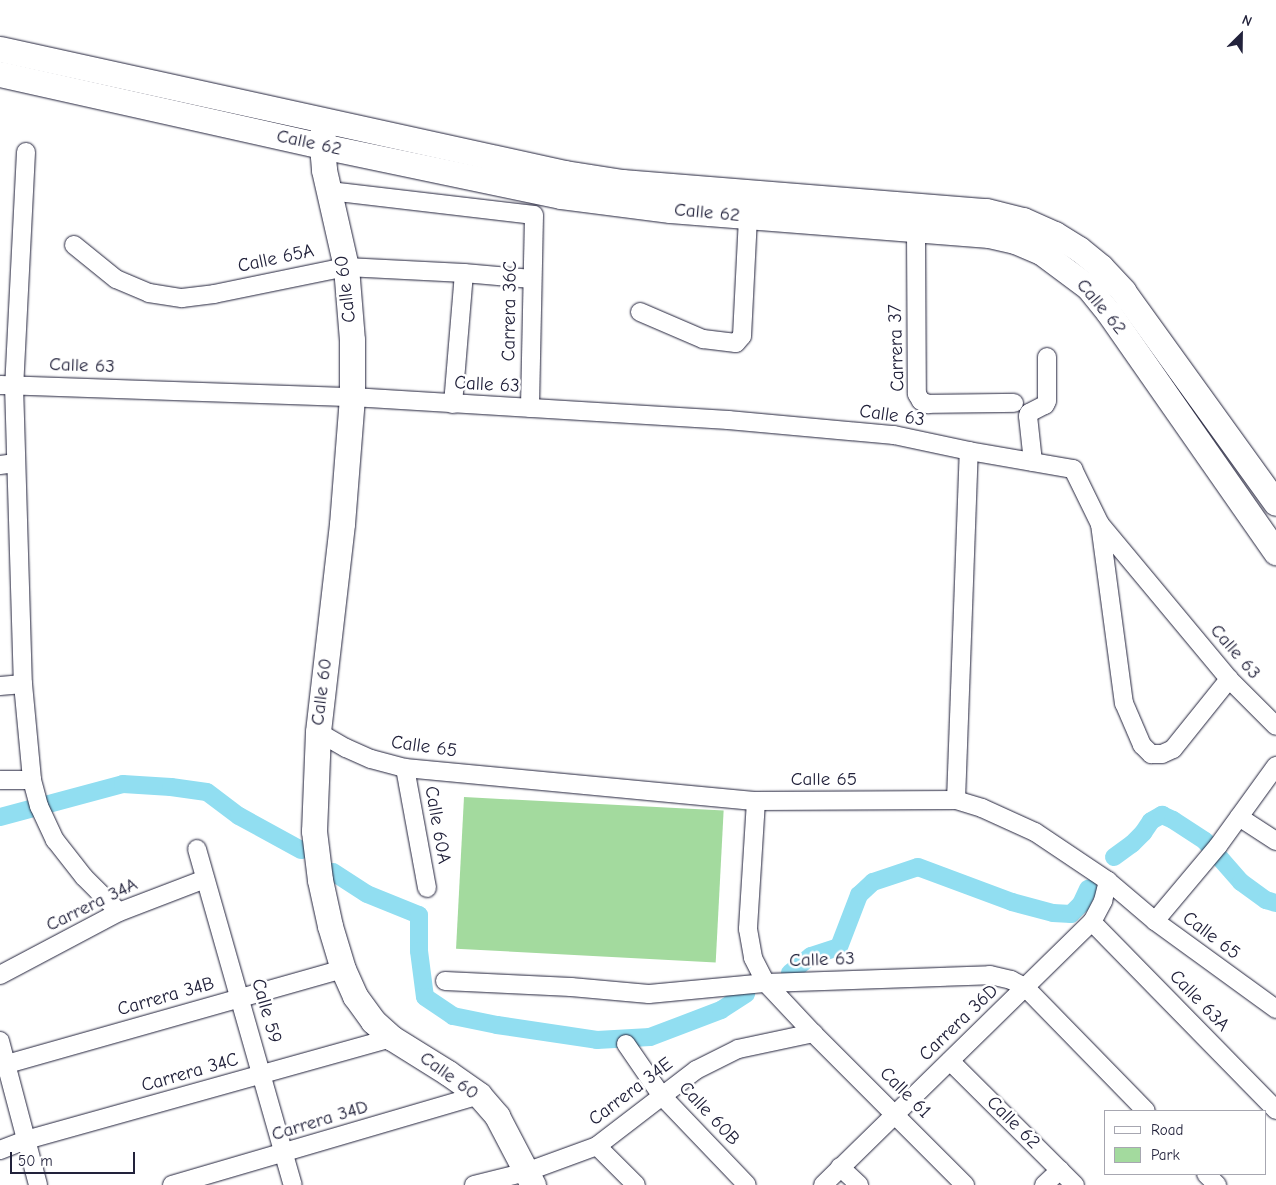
<!DOCTYPE html>
<style>
body{margin:0}
#map{position:relative;width:1276px;height:1185px;overflow:hidden;background:#fff;font-family:"Comic Neue",sans-serif}
div>[style]{position:absolute}
.green>*{inset:0;background:#a3da9e;transform-origin:0 0}
.canal>*{height:18px;margin:-9px;padding:0 9px;transform-origin:9px;border-radius:9px;background:#91def1}
.roads{filter:drop-shadow(0 0 1px #22223b) drop-shadow(0 0 1px #22223b)}
.street>*{height:18px;margin:-9px;padding:0 9px;transform-origin:9px;border-radius:9px;background:#fff}
.secondary>*{height:25px;margin:-12.5px;padding:0 12.5px;transform-origin:12.5px;border-radius:12.5px;background:#fff}
span{translate:-50% -50%;white-space:nowrap;text-align:center;line-height:1.15;-webkit-text-stroke:5px #fff;paint-order:stroke}
.street-label{font-size:19px;color:#22223b}
.legend{position:absolute;left:1104px;top:1110px;width:162px;height:65px;box-sizing:border-box;background:#fff;border:1px solid #a7a7b1;margin:0;padding:6px 9px;list-style:none;font-size:15px;color:#22223b}
.legend li{display:flex;align-items:center;gap:10px;height:25px}
.legend b{width:25px;border:1px solid #a7a7b1}
.north{position:absolute;left:1216px;top:10px;width:50px;height:50px;-webkit-text-stroke:4px #fff;paint-order:stroke;rotate:23deg;font-size:14px;font-weight:700;line-height:20px;text-align:center;color:#22223b}
.north::after{content:'';display:block;margin:auto;width:18px;height:22px;background:#22223b;clip-path:polygon(50% 0,100% 100%,50% 72%,0 100%)}
.scale{position:absolute;left:10px;top:1152px;width:125px;height:22px;box-sizing:border-box;border:2px solid #22223b;border-top:0;padding-left:6px;font-size:15px;line-height:18px;white-space:nowrap;color:#22223b;-webkit-text-stroke:4px #fff;paint-order:stroke}
</style>
<div id="map">
<div class="green">
<div style="left:464px;top:797px;width:260px;height:152px;rotate:3deg"></div>
</div>
<div class="canal">
<div style="left:0;top:817px;width:127px;rotate:-15deg"></div>
<div style="left:123px;top:784px;width:48px;rotate:3.6deg"></div>
<div style="left:171px;top:787px;width:36px;rotate:8deg"></div>
<div style="left:207px;top:792px;width:40px;rotate:37deg"></div>
<div style="left:239px;top:816px;width:71px;rotate:28.7deg"></div>
<div style="left:1114px;top:857px;width:22px;rotate:-36deg"></div>
<div style="left:1132px;top:844px;width:16px;rotate:-45deg"></div>
<div style="left:1143px;top:833px;width:14px;rotate:-56deg"></div>
<div style="left:1151px;top:821px;width:13px;rotate:-29deg"></div>
<div style="left:1162px;top:815px;width:12px;rotate:24deg"></div>
<div style="left:1173px;top:820px;width:38px;rotate:33deg"></div>
<div style="left:1205px;top:841px;width:55px;rotate:48.7deg"></div>
<div style="left:1241px;top:882px;width:31px;rotate:36deg"></div>
<div style="left:1266px;top:900px;width:10px;rotate:17deg"></div>
<div style="left:333px;top:872px;width:40px;rotate:32.9deg"></div>
<div style="left:367px;top:894px;width:56px;rotate:22deg"></div>
<div style="left:419px;top:915px;width:36px;rotate:90deg"></div>
<div style="left:419px;top:951px;width:46px;rotate:82.6deg"></div>
<div style="left:425px;top:997px;width:34px;rotate:34deg"></div>
<div style="left:453px;top:1016px;width:45px;rotate:11.6deg"></div>
<div style="left:497px;top:1025px;width:101px;rotate:8.5deg"></div>
<div style="left:597px;top:1040px;width:53px;rotate:-3.2deg"></div>
<div style="left:650px;top:1037px;width:76px;rotate:-20.8deg"></div>
<div style="left:721px;top:1010px;width:30px;rotate:-33deg"></div>
<div style="left:790px;top:973px;width:27px;rotate:-39deg"></div>
<div style="left:811px;top:956px;width:29px;rotate:-18deg"></div>
<div style="left:839px;top:947px;width:56px;rotate:-69deg"></div>
<div style="left:859px;top:895px;width:19px;rotate:-43deg"></div>
<div style="left:873px;top:882px;width:47px;rotate:-18.4deg"></div>
<div style="left:918px;top:867px;width:100px;rotate:20.4deg"></div>
<div style="left:1012px;top:902px;width:42px;rotate:15deg"></div>
<div style="left:1053px;top:913px;width:18px;rotate:3deg"></div>
<div style="left:1071px;top:914px;width:14px;rotate:-45deg"></div>
<div style="left:1081px;top:904px;width:17px;rotate:-65deg"></div>
</div>
<div class="roads">
<div class="street">
<div style="left:26px;top:152px;width:233px;rotate:92.9deg"></div>
<div style="left:14px;top:385px;width:299px;rotate:88.3deg"></div>
<div style="left:23px;top:684px;width:96px;rotate:84.6deg"></div>
<div style="left:32px;top:780px;width:27px;rotate:75deg"></div>
<div style="left:39px;top:806px;width:38px;rotate:65deg"></div>
<div style="left:55px;top:840px;width:47px;rotate:51.9deg"></div>
<div style="left:84px;top:877px;width:49px;rotate:45deg"></div>
<div style="left:330px;top:191px;width:205px;rotate:6.7deg"></div>
<div style="left:534px;top:215px;width:193px;rotate:91.2deg"></div>
<div style="left:916px;top:230px;width:164px;rotate:89.7deg"></div>
<div style="left:917px;top:394px;width:8px;rotate:60deg"></div>
<div style="left:921px;top:401px;width:8px;rotate:23deg"></div>
<div style="left:928px;top:404px;width:86px;rotate:-0.7deg"></div>
<div style="left:74px;top:245px;width:54px;rotate:39deg"></div>
<div style="left:116px;top:279px;width:36px;rotate:23deg"></div>
<div style="left:149px;top:293px;width:33px;rotate:9deg"></div>
<div style="left:182px;top:298px;width:32px;rotate:-7deg"></div>
<div style="left:214px;top:294px;width:135px;rotate:-11.6deg"></div>
<div style="left:346px;top:267px;width:118px;rotate:2.9deg"></div>
<div style="left:464px;top:273px;width:68px;rotate:5deg"></div>
<div style="left:640px;top:312px;width:69px;rotate:23.2deg"></div>
<div style="left:703px;top:339px;width:33px;rotate:7deg"></div>
<div style="left:736px;top:343px;width:9px;rotate:-49deg"></div>
<div style="left:742px;top:336px;width:120px;rotate:-87.1deg"></div>
<div style="left:0;top:385px;width:352px;rotate:2deg"></div>
<div style="left:352px;top:397px;width:377px;rotate:3.5deg"></div>
<div style="left:728px;top:420px;width:167px;rotate:5.2deg"></div>
<div style="left:894px;top:435px;width:77px;rotate:12deg"></div>
<div style="left:969px;top:451px;width:106px;rotate:9.8deg"></div>
<div style="left:1073px;top:469px;width:61px;rotate:63.9deg"></div>
<div style="left:1100px;top:524px;width:202px;rotate:50.2deg"></div>
<div style="left:1229px;top:679px;width:66px;rotate:45deg"></div>
<div style="left:453px;top:404px;width:131px;rotate:-85.2deg"></div>
<div style="left:1033px;top:462px;width:46px;rotate:-96.2deg"></div>
<div style="left:1028px;top:416px;width:3px;rotate:-72deg"></div>
<div style="left:1029px;top:413px;width:18px;rotate:-27deg"></div>
<div style="left:1045px;top:405px;width:4px;rotate:-63deg"></div>
<div style="left:1047px;top:401px;width:44px;rotate:-90deg"></div>
<div style="left:0;top:465px;width:16px;rotate:-7deg"></div>
<div style="left:1100px;top:524px;width:181px;rotate:82.4deg"></div>
<div style="left:1124px;top:703px;width:46px;rotate:66.8deg"></div>
<div style="left:1142px;top:745px;width:13px;rotate:45deg"></div>
<div style="left:1151px;top:754px;width:11px"></div>
<div style="left:1162px;top:754px;width:12px;rotate:-24deg"></div>
<div style="left:1173px;top:749px;width:90px;rotate:-51.3deg"></div>
<div style="left:0;top:686px;width:23px;rotate:-5deg"></div>
<div style="left:318px;top:732px;width:32px;rotate:30deg"></div>
<div style="left:346px;top:748px;width:27px;rotate:24deg"></div>
<div style="left:371px;top:759px;width:35px;rotate:15deg"></div>
<div style="left:405px;top:768px;width:353px;rotate:5.4deg"></div>
<div style="left:756px;top:801px;width:200px;rotate:-0.3deg"></div>
<div style="left:956px;top:800px;width:27px;rotate:17deg"></div>
<div style="left:982px;top:808px;width:58px;rotate:24.4deg"></div>
<div style="left:1035px;top:832px;width:88px;rotate:33.9deg"></div>
<div style="left:1108px;top:881px;width:62px;rotate:40.4deg"></div>
<div style="left:1155px;top:921px;width:150px;rotate:36deg"></div>
<div style="left:405px;top:768px;width:122px;rotate:79.6deg"></div>
<div style="left:0;top:780px;width:32px"></div>
<div style="left:956px;top:800px;width:349px;rotate:-87.9deg"></div>
<div style="left:756px;top:801px;width:128px;rotate:93.6deg"></div>
<div style="left:748px;top:929px;width:29px;rotate:80deg"></div>
<div style="left:753px;top:958px;width:28px;rotate:63deg"></div>
<div style="left:766px;top:983px;width:69px;rotate:46.8deg"></div>
<div style="left:813px;top:1033px;width:215px;rotate:45deg"></div>
<div style="left:1239px;top:817px;width:44px;rotate:33deg"></div>
<div style="left:197px;top:849px;width:349px;rotate:74.1deg"></div>
<div style="left:1155px;top:921px;width:98px;rotate:-50deg"></div>
<div style="left:1218px;top:846px;width:99px;rotate:-54.1deg"></div>
<div style="left:1092px;top:922px;width:263px;rotate:45.6deg"></div>
<div style="left:0;top:975px;width:135px;rotate:-27.9deg"></div>
<div style="left:119px;top:912px;width:92px;rotate:-21deg"></div>
<div style="left:445px;top:981px;width:126px;rotate:2.7deg"></div>
<div style="left:571px;top:987px;width:78px;rotate:5.1deg"></div>
<div style="left:649px;top:994px;width:118px;rotate:-5.4deg"></div>
<div style="left:766px;top:983px;width:224px;rotate:-2deg"></div>
<div style="left:990px;top:975px;width:22px;rotate:13deg"></div>
<div style="left:1011px;top:980px;width:16px;rotate:27deg"></div>
<div style="left:1025px;top:987px;width:173px;rotate:45.7deg"></div>
<div style="left:0;top:1041px;width:149px;rotate:75.2deg"></div>
<div style="left:626px;top:1044px;width:62px;rotate:55.5deg"></div>
<div style="left:661px;top:1095px;width:124px;rotate:46.3deg"></div>
<div style="left:950px;top:1061px;width:176px;rotate:44.8deg"></div>
<div style="left:0;top:1066px;width:356px;rotate:-15.8deg"></div>
<div style="left:597px;top:1146px;width:55px;rotate:45deg"></div>
<div style="left:0;top:1150px;width:28px;rotate:-21deg"></div>
<div style="left:26px;top:1140px;width:380px;rotate:-15.6deg"></div>
<div style="left:840px;top:1167px;width:26px;rotate:43deg"></div>
<div style="left:1206px;top:1174px;width:16px;rotate:45deg"></div>
<div style="left:172px;top:1185px;width:320px;rotate:-16.3deg"></div>
<div style="left:474px;top:1185px;width:54px;rotate:-14deg"></div>
<div style="left:526px;top:1172px;width:76px;rotate:-20.1deg"></div>
<div style="left:597px;top:1146px;width:125px;rotate:-37.5deg"></div>
<div style="left:696px;top:1070px;width:47px;rotate:-26.6deg"></div>
<div style="left:738px;top:1049px;width:77px;rotate:-12deg"></div>
<div style="left:823px;top:1185px;width:376px;rotate:-44.4deg"></div>
<div style="left:1092px;top:922px;width:24px;rotate:-62deg"></div>
<div style="left:1103px;top:901px;width:21px;rotate:-76deg"></div>
<div style="left:1044px;top:1185px;width:22px;rotate:-43deg"></div>
</div>
<div class="secondary">
<div style="left:0;top:49px;width:578px;rotate:12.38deg"></div>
<div style="left:565px;top:173px;width:58px;rotate:9deg"></div>
<div style="left:622px;top:182px;width:365px;rotate:4.6deg"></div>
<div style="left:986px;top:211px;width:38px;rotate:14deg"></div>
<div style="left:1023px;top:220px;width:35px;rotate:24deg"></div>
<div style="left:1055px;top:234px;width:28px;rotate:32deg"></div>
<div style="left:1079px;top:249px;width:28px;rotate:39deg"></div>
<div style="left:1101px;top:267px;width:33px;rotate:47deg"></div>
<div style="left:1123px;top:291px;width:261px;rotate:54.2deg"></div>
<div style="left:0;top:74px;width:330px;rotate:12.6deg"></div>
<div style="left:322px;top:146px;width:244px;rotate:11.8deg"></div>
<div style="left:561px;top:196px;width:110px;rotate:7.3deg"></div>
<div style="left:670px;top:210px;width:320px;rotate:4.5deg"></div>
<div style="left:989px;top:235px;width:27px;rotate:13deg"></div>
<div style="left:1015px;top:241px;width:28px;rotate:23deg"></div>
<div style="left:1041px;top:252px;width:59px;rotate:36.7deg"></div>
<div style="left:1088px;top:287px;width:33px;rotate:51deg"></div>
<div style="left:1109px;top:313px;width:292px;rotate:55.1deg"></div>
<div style="left:323px;top:130px;width:16px;rotate:94deg"></div>
<div style="left:322px;top:146px;width:24px;rotate:85deg"></div>
<div style="left:324px;top:170px;width:99px;rotate:77.2deg"></div>
<div style="left:346px;top:267px;width:73px;rotate:85.3deg"></div>
<div style="left:352px;top:340px;width:57px;rotate:90deg"></div>
<div style="left:352px;top:397px;width:127px;rotate:94.5deg"></div>
<div style="left:342px;top:524px;width:209px;rotate:96.6deg"></div>
<div style="left:318px;top:732px;width:99px;rotate:92.3deg"></div>
<div style="left:314px;top:831px;width:49px;rotate:83deg"></div>
<div style="left:320px;top:880px;width:47px;rotate:77.7deg"></div>
<div style="left:330px;top:926px;width:45px;rotate:73.2deg"></div>
<div style="left:343px;top:969px;width:30px;rotate:66deg"></div>
<div style="left:355px;top:996px;width:31px;rotate:54deg"></div>
<div style="left:373px;top:1021px;width:25px;rotate:42deg"></div>
<div style="left:392px;top:1038px;width:66px;rotate:32deg"></div>
<div style="left:448px;top:1073px;width:38px;rotate:35deg"></div>
<div style="left:479px;top:1095px;width:28px;rotate:49deg"></div>
<div style="left:497px;top:1116px;width:78px;rotate:62.4deg"></div>
</div>
</div>
<div class="street-label">
<span style="left:309px;top:143px;rotate:12deg">Calle 62</span>
<span style="left:707px;top:213px;rotate:5deg">Calle 62</span>
<span style="left:276px;top:259px;rotate:-12deg">Calle 65A</span>
<span style="left:346px;top:289px;rotate:-97deg">Calle 60</span>
<span style="left:1101px;top:307px;rotate:50deg">Calle 62</span>
<span style="left:510px;top:311px;rotate:-89deg">Carrera 36C</span>
<span style="left:897px;top:348px;rotate:-92deg">Carrera 37</span>
<span style="left:82px;top:366px;rotate:2deg">Calle 63</span>
<span style="left:487px;top:385px;rotate:3deg">Calle 63</span>
<span style="left:892px;top:416px;rotate:8deg">Calle 63</span>
<span style="left:1235px;top:652px;rotate:49deg">Calle 63</span>
<span style="left:322px;top:692px;rotate:-83deg">Calle 60</span>
<span style="left:424px;top:747px;rotate:8deg">Calle 65</span>
<span style="left:824px;top:780px">Calle 65</span>
<span style="left:437px;top:825px;rotate:80deg">Calle 60A</span>
<span style="left:92px;top:905px;rotate:-26deg">Carrera 34A</span>
<span style="left:1211px;top:936px;rotate:37deg">Calle 65</span>
<span style="left:822px;top:960px;rotate:-2deg">Calle 63</span>
<span style="left:166px;top:997px;rotate:-16deg">Carrera 34B</span>
<span style="left:1199px;top:1001px;rotate:46deg">Calle 63A</span>
<span style="left:266px;top:1011px;rotate:74deg">Calle 59</span>
<span style="left:959px;top:1023px;rotate:-44deg">Carrera 36D</span>
<span style="left:190px;top:1073px;rotate:-16deg">Carrera 34C</span>
<span style="left:449px;top:1076px;rotate:36deg">Calle 60</span>
<span style="left:631px;top:1092px;rotate:-37deg">Carrera 34E</span>
<span style="left:905px;top:1093px;rotate:45deg">Calle 61</span>
<span style="left:709px;top:1114px;rotate:47deg">Calle 60B</span>
<span style="left:320px;top:1121px;rotate:-17deg">Carrera 34D</span>
<span style="left:1013px;top:1123px;rotate:45deg">Calle 62</span>
</div>
<ul class="legend">
<li><b style="height:6px;background:#fff"></b>Road</li>
<li><b style="height:14px;background:#a3da9e"></b>Park</li>
</ul>
<div class="north">N</div>
<div class="scale">50 m</div>
</div>
